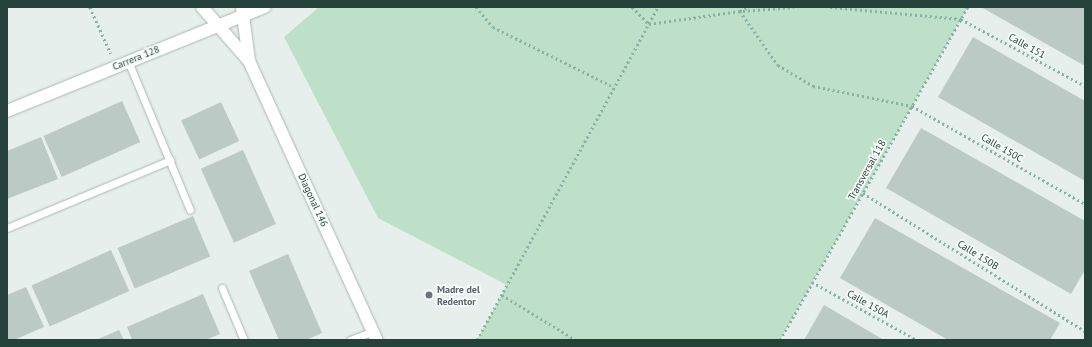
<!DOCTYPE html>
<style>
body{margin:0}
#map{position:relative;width:1092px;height:347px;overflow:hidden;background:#e6efeb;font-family:"PT Sans",sans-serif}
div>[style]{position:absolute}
.green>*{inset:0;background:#bfe0c8}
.building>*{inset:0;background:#bbcac4;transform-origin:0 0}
.path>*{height:2.5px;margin-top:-1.25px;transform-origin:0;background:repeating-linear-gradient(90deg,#86b3a5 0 2px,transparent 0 5px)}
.roads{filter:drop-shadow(0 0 1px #a8b8b2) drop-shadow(0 0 1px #a8b8b2)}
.service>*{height:7px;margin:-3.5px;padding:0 3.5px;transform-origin:3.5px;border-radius:3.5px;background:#fff}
.minor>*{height:12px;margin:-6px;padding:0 6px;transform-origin:6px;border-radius:6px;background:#fff}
.tertiary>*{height:12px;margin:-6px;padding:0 6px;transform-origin:6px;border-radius:6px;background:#fff}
.dots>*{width:11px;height:11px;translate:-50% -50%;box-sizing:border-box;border:2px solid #f7fbf9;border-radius:50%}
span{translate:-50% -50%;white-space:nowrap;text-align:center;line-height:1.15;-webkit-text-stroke:3.5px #f7fbf9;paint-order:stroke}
.street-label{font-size:10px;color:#24423a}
.worship-label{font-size:10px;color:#5b616d;font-weight:700}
.left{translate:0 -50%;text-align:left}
.frame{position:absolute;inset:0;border:8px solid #24423a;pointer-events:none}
</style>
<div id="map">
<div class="green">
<div style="clip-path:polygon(319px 7px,481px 8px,968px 7px,780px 340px,477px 340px,507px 285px,378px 218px,284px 37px)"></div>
</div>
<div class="building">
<div style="clip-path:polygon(981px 7px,1085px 7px,1085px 66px)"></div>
<div style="clip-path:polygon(973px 37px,1085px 101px,1085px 181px,938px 97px)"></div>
<div style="left:122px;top:101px;width:45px;height:86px;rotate:66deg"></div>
<div style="left:221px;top:102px;width:43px;height:44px;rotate:65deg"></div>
<div style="clip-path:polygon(921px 128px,1085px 221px,1085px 270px,1071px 294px,886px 188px)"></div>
<div style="clip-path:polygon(41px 137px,58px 179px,7px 199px,7px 151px)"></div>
<div style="left:243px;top:150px;width:81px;height:46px;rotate:66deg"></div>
<div style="left:193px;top:216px;width:44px;height:82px;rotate:67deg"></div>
<div style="clip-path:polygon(875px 218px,1060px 323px,1050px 340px,948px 340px,840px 278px)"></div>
<div style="left:111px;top:250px;width:45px;height:87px;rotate:66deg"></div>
<div style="clip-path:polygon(288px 254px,322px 333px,306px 340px,279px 340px,249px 271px)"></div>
<div style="clip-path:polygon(26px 287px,44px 327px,14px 340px,7px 340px,7px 295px)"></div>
<div style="clip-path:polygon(203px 294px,220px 334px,205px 340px,132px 340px,127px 327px)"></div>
<div style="clip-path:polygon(824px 305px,884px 340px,804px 340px)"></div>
<div style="clip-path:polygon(119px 330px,124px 340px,96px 340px)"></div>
</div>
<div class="path">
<div style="left:90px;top:7px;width:51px;rotate:65.9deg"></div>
<div style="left:476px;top:7px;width:26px;rotate:50deg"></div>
<div style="left:493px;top:27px;width:135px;rotate:26.4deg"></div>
<div style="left:632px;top:7px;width:24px;rotate:45deg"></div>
<div style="left:649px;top:24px;width:92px;rotate:-8.1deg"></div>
<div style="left:740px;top:11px;width:9px;rotate:-27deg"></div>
<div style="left:830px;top:7px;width:132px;rotate:5.2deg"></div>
<div style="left:961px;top:19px;width:141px;rotate:28.4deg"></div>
<div style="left:740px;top:11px;width:66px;rotate:54.9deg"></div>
<div style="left:778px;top:65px;width:41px;rotate:31deg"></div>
<div style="left:813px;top:86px;width:101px;rotate:11.4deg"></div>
<div style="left:912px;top:106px;width:199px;rotate:29.5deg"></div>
<div style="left:743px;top:11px;width:51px;rotate:-4.5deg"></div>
<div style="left:863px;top:193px;width:261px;rotate:31.9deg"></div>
<div style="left:812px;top:282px;width:120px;rotate:28.9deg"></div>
<div style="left:502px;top:295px;width:87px;rotate:31.3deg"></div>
<div style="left:477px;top:340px;width:379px;rotate:-61.5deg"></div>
<div style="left:780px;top:340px;width:382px;rotate:-60.6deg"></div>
</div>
<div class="roads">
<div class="service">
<div style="left:128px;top:61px;width:161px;rotate:67.4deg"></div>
<div style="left:7px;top:228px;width:177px;rotate:-22.6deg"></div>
<div style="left:222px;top:288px;width:56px;rotate:67.1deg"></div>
<div style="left:350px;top:340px;width:25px;rotate:-21deg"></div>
</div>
<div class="minor">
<div style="left:202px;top:7px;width:72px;rotate:49deg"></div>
<div style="left:249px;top:61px;width:307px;rotate:65.4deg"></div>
<div style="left:242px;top:7px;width:54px;rotate:82.6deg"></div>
</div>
<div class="tertiary">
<div style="left:7px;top:111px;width:278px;rotate:-22deg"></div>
</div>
</div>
<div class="dots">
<div style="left:429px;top:295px;background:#6b7280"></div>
</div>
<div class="street-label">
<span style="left:1027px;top:46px;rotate:29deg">Calle 151</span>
<span style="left:136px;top:58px;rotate:-22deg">Carrera 128</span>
<span style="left:1002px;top:148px;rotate:30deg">Calle 150C</span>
<span style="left:867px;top:170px;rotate:-61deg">Transversal 118</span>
<span style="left:313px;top:200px;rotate:65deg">Diagonal 146</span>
<span style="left:978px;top:255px;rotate:32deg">Calle 150B</span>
<span style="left:868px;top:304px;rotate:29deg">Calle 150A</span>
</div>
<div class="worship-label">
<span class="left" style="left:437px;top:295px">Madre del<br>Redentor</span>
</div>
<div class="frame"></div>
</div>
